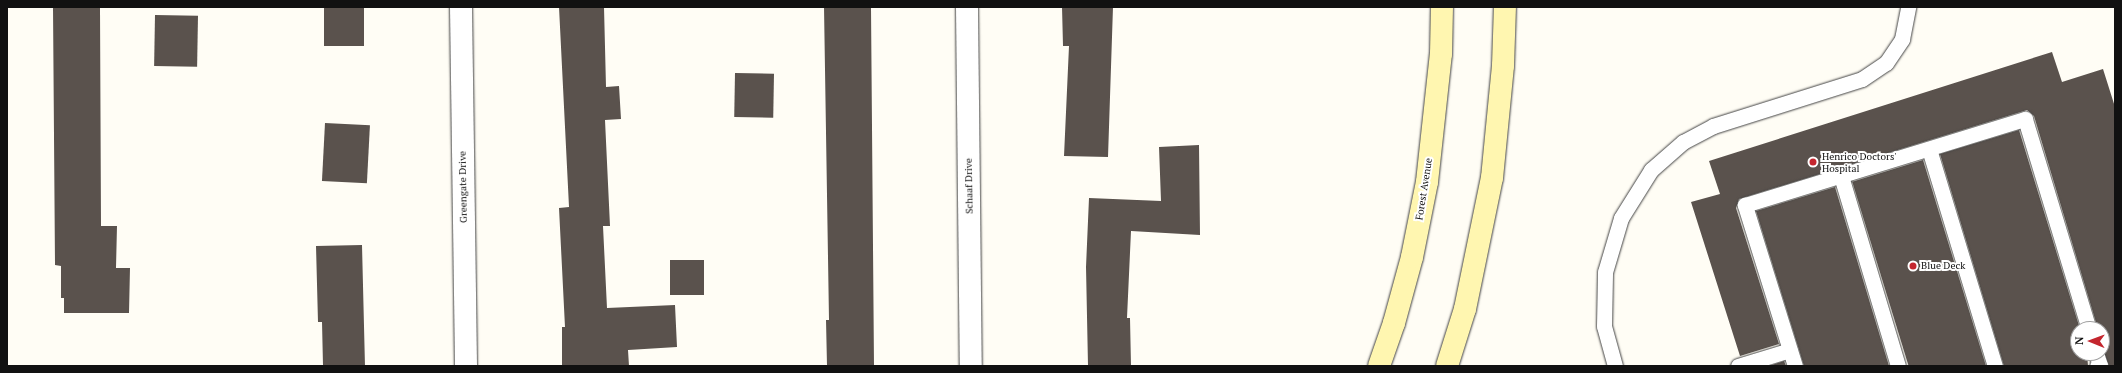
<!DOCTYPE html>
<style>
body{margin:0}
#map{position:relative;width:2122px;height:373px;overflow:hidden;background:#fffdf5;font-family:"PT Serif",serif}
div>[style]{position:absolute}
.building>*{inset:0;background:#5a524d;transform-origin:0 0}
.roads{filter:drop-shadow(0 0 1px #444) drop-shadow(0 0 1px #444)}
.lane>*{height:15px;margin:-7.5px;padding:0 7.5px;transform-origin:7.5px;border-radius:7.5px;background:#fff}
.street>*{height:22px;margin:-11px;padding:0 11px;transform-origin:11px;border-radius:11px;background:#fff}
.secondary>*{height:22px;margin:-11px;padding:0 11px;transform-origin:11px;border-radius:11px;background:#fff6b0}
.dots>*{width:11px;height:11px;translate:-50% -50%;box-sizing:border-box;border:2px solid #fff;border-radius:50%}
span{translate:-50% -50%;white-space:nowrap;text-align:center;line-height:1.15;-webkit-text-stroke:4px #fff;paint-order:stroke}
.poi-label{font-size:10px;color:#111}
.left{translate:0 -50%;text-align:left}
.street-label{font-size:10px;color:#111}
.frame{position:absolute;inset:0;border:8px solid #111;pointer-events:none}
.north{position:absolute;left:2070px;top:321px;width:40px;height:40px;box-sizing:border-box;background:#fff;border:1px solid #a0a0a0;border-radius:50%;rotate:271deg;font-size:11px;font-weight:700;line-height:16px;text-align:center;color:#111}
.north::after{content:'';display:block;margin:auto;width:14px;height:18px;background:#c4262e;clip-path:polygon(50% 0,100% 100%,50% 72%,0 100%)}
</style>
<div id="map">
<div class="building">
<div style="clip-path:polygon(53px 7px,100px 7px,101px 226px,117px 226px,116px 268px,130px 268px,129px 313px,64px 313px,64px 298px,61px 298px,61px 266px,55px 265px)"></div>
<div style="left:324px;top:7px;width:40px;height:39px"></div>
<div style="clip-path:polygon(559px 7px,604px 7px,606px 87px,619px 86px,621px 119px,605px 120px,610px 226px,603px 226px,607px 308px,675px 305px,677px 347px,628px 350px,629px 366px,562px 366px,562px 327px,565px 327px,559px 208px,569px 207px)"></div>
<div style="clip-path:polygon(824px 7px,871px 7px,874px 366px,827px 366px,826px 320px,829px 320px)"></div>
<div style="clip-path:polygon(1062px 7px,1113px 7px,1108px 157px,1064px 156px,1069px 46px,1063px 46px)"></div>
<div style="left:155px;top:15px;width:43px;height:51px;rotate:1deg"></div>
<div style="clip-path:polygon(2052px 52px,2062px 82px,2103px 69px,2115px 107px,2115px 366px,2109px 366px,2102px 346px,2102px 329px,2098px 329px,2034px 116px,2027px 110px,1739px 199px,1736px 208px,1779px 344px,1740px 356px,1691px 202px,1720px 194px,1709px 161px)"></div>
<div style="left:735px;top:73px;width:39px;height:44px;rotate:1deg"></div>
<div style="left:325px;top:123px;width:45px;height:58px;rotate:3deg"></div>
<div style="clip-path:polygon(2019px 130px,2080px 329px,2078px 353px,2087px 353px,2088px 366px,2004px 366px,1940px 154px)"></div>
<div style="clip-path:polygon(1199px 145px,1200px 235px,1131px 231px,1127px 318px,1130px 318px,1131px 366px,1088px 366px,1086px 267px,1089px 198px,1161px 201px,1159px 147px)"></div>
<div style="left:1923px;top:160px;width:215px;height:74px;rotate:73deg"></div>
<div style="clip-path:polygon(1835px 187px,1889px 366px,1804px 366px,1756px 211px)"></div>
<div style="clip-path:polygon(362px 245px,365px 366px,323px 366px,322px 322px,318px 322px,316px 246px)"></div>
<div style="left:670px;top:260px;width:34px;height:35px"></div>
<div style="clip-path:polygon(1784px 361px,1786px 366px,1769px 366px)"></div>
</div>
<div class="roads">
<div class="lane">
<div style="left:1929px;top:149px;width:227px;rotate:73.1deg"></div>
<div style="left:1841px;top:176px;width:198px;rotate:73.3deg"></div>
<div style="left:2096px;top:353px;width:13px;rotate:72deg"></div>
<div style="left:2100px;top:365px;width:3px;rotate:162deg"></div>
<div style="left:1615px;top:366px;width:41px;rotate:-105.4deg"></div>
<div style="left:1604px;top:326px;width:54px;rotate:-88.9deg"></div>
<div style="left:1605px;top:272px;width:56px;rotate:-73.5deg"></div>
<div style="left:1621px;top:218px;width:57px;rotate:-58deg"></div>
<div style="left:1651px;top:170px;width:43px;rotate:-41.2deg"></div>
<div style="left:1683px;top:142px;width:34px;rotate:-28deg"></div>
<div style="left:1713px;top:126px;width:156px;rotate:-17.5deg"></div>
<div style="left:1862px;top:79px;width:29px;rotate:-34deg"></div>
<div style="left:1886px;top:63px;width:29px;rotate:-56deg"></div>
<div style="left:1902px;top:39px;width:33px;rotate:-79deg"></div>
<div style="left:1738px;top:366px;width:54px;rotate:-17.1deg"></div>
<div style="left:1795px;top:366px;width:169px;rotate:-107.3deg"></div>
<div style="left:1745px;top:205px;width:293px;rotate:-17.1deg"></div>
<div style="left:2025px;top:119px;width:220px;rotate:73.1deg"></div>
</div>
<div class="street">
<div style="left:461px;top:7px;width:359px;rotate:89.2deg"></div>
<div style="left:967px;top:7px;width:359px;rotate:89.4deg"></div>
</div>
<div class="secondary">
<div style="left:1379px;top:366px;width:46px;rotate:-70.8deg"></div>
<div style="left:1394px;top:323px;width:68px;rotate:-74.7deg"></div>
<div style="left:1412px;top:257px;width:76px;rotate:-78.7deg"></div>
<div style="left:1427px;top:182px;width:129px;rotate:-83.8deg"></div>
<div style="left:1441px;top:54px;width:47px;rotate:-88.8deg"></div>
<div style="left:1447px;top:366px;width:60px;rotate:-72.5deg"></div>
<div style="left:1465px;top:309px;width:134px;rotate:-78.4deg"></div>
<div style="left:1492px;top:178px;width:113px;rotate:-84.4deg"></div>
<div style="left:1503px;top:66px;width:59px;rotate:-88.1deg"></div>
</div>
</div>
<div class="dots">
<div style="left:1813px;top:162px;background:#c4262e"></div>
<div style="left:1913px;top:266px;background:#c4262e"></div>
</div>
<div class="poi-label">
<span class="left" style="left:1822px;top:162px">Henrico Doctors'<br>Hospital</span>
<span class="left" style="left:1921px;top:266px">Blue Deck</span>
</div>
<div class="street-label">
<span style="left:969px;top:186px;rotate:-91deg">Schaaf Drive</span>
<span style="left:463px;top:187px;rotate:-91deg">Greengate Drive</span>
<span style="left:1424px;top:189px;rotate:-81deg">Forest Avenue</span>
</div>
<div class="frame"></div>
<div class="north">N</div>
</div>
